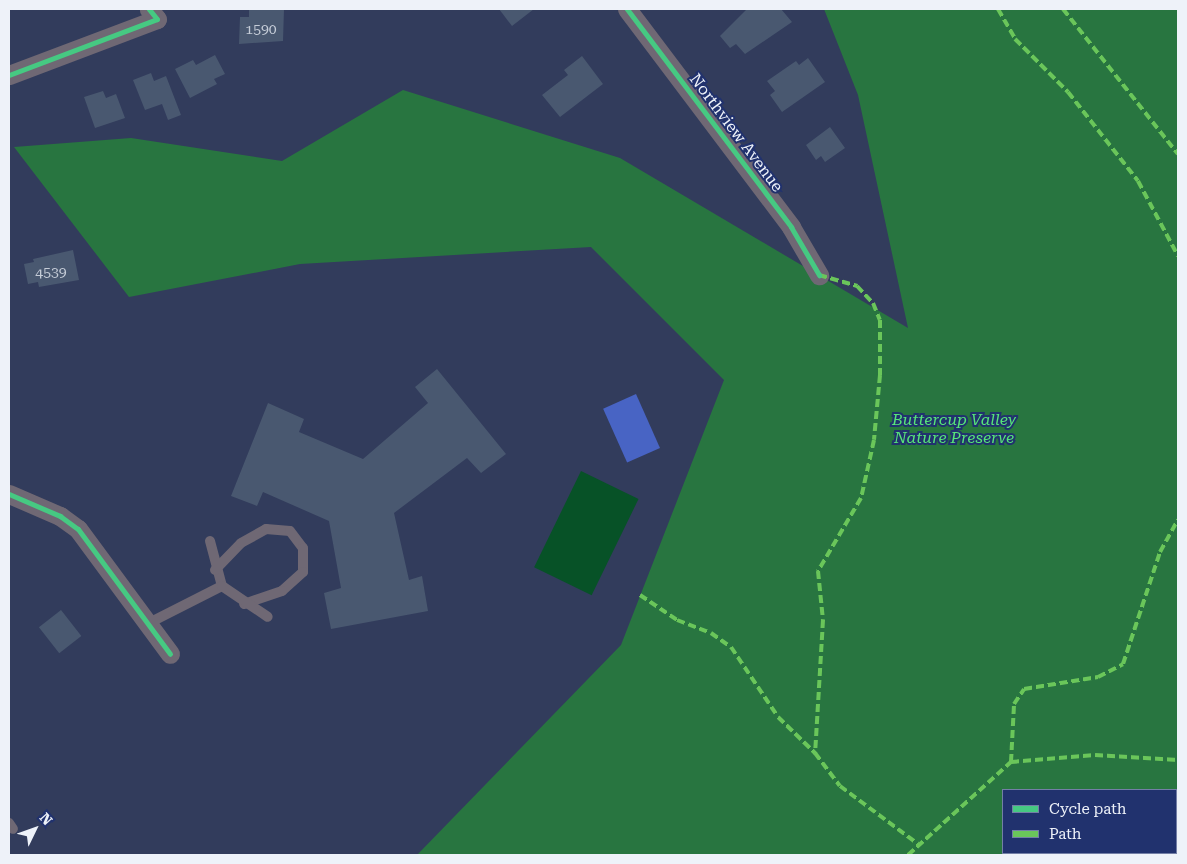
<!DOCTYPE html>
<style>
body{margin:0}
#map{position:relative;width:1187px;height:864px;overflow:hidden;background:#323c5c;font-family:"Roboto Serif",serif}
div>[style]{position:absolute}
.green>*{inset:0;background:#075227;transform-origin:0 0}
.forest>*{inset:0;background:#287540}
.water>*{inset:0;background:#4864c4;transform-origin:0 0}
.building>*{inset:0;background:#495870;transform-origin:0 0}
.lane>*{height:10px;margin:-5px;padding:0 5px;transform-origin:5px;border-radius:5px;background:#6f6874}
.street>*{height:19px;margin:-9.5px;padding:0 9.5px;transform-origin:9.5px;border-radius:9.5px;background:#6f6874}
.quiet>*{height:4px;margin-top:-2px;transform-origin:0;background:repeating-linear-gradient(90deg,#6ac65a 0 8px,transparent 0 12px)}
.cycleway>*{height:5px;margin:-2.5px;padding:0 2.5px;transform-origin:2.5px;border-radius:2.5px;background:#46c982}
span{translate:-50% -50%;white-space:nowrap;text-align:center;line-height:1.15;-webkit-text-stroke:4px #21326e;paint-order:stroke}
.number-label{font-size:14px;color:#c5ccd7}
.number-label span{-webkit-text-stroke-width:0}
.street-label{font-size:16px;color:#eef2f9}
.park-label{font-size:16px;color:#57e579;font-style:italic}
.frame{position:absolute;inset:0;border:10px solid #eef2f9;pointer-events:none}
.legend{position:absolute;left:1002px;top:789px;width:175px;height:65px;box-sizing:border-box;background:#21326e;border:1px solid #737fa6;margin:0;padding:6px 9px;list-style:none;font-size:15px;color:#eef2f9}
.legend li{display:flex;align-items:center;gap:10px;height:25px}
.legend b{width:25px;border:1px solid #737fa6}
.north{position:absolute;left:10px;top:804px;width:50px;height:50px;-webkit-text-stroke:4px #21326e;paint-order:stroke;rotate:48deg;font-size:14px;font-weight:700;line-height:20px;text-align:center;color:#eef2f9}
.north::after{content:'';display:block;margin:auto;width:18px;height:22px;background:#eef2f9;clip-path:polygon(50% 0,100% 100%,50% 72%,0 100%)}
</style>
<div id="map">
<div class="green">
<div style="left:581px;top:471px;width:64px;height:107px;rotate:26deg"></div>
</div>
<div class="forest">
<div style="clip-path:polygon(evenodd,824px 9px,1178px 9px,1178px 855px,417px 855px,621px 645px,724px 380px,591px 247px,300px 264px,129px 297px,14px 147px,131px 138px,282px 161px,403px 90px,620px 158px,908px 328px,858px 95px,824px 9px,1003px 790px,1176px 790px,1176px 853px,1003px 853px,1003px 790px)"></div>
</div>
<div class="water">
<div style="left:636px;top:394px;width:59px;height:36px;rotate:66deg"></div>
</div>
<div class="building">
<div style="clip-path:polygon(249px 9px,284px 9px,283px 41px,239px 44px,240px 17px,249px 17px)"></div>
<div style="clip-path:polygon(499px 9px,534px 9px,512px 26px)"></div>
<div style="clip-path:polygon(747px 9px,781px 9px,792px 22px,745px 54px,736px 44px,730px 48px,720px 36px)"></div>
<div style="clip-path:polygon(215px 55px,225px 74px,214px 79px,217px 84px,190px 98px,175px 69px,193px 60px,196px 65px)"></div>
<div style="clip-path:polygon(582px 56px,603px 84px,560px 117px,542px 95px,568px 75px,564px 70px)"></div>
<div style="clip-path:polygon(808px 58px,825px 82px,782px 112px,770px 95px,775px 91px,767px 81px,796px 61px,799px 65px)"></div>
<div style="clip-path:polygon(151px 73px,154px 81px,166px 76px,181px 115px,168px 120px,162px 104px,145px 110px,133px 80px)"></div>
<div style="clip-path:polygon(103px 91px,106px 98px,116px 94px,125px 118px,95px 128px,84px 97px)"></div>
<div style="clip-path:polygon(830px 127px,845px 148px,825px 162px,821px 156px,816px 160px,806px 145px)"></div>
<div style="clip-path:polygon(73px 250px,79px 280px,39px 287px,38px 282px,28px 284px,24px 264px,34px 262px,33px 259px)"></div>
<div style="clip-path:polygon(437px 369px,506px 454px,481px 473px,467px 458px,394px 513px,409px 580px,422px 576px,428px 611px,331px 629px,324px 593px,341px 588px,329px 521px,263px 492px,257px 506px,231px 496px,268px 403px,304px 419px,299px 432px,363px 459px,428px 403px,415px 387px)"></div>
<div style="left:61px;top:610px;width:33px;height:28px;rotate:52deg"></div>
</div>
<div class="lane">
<div style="left:210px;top:541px;width:47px;rotate:75.1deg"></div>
<div style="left:215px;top:570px;width:37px;rotate:-46deg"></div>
<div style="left:241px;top:543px;width:29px;rotate:-29deg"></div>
<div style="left:266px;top:529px;width:24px;rotate:5deg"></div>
<div style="left:290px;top:531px;width:21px;rotate:53deg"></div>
<div style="left:303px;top:548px;width:24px;rotate:90deg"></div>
<div style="left:303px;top:572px;width:28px;rotate:138deg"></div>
<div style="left:282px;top:591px;width:40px;rotate:161.1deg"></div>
<div style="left:147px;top:624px;width:84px;rotate:-26.9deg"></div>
<div style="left:222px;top:586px;width:55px;rotate:34deg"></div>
<div style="left:9px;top:823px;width:7px;rotate:56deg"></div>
</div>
<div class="street">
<div style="left:627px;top:9px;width:273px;rotate:53deg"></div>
<div style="left:791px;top:227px;width:56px;rotate:59.7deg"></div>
<div style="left:9px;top:75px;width:158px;rotate:-20.7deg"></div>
<div style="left:157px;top:19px;width:13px;rotate:-129deg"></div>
<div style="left:9px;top:494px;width:56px;rotate:23.3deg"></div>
<div style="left:60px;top:516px;width:22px;rotate:36deg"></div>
<div style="left:78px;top:529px;width:155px;rotate:53.6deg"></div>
</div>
<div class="quiet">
<div style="left:998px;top:9px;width:34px;rotate:60deg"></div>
<div style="left:1015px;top:39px;width:75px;rotate:45deg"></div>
<div style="left:1068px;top:92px;width:113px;rotate:51.8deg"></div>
<div style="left:1138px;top:181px;width:85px;rotate:61.9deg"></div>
<div style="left:1063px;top:9px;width:185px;rotate:51.6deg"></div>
<div style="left:819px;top:275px;width:40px;rotate:16deg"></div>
<div style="left:857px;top:286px;width:23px;rotate:47deg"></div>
<div style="left:873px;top:303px;width:18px;rotate:68deg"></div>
<div style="left:880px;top:320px;width:55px;rotate:90deg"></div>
<div style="left:880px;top:375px;width:65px;rotate:95.3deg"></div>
<div style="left:874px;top:440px;width:59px;rotate:102.6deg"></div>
<div style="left:861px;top:498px;width:85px;rotate:120.5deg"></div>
<div style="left:818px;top:571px;width:49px;rotate:84.2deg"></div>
<div style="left:823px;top:620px;width:133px;rotate:93.4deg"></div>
<div style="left:815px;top:753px;width:41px;rotate:52.9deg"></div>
<div style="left:840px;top:786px;width:97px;rotate:36.6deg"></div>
<div style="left:640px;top:595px;width:45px;rotate:34deg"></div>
<div style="left:677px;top:620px;width:36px;rotate:21deg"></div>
<div style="left:711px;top:633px;width:24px;rotate:35deg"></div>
<div style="left:731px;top:647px;width:84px;rotate:56.1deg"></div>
<div style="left:778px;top:717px;width:52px;rotate:44.2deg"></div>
<div style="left:1011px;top:762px;width:58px;rotate:-87deg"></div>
<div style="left:1014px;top:704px;width:18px;rotate:-56deg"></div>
<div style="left:1024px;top:689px;width:75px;rotate:-9.2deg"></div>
<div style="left:1098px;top:677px;width:28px;rotate:-27deg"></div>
<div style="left:1123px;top:664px;width:118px;rotate:-71.7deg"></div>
<div style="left:1160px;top:552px;width:37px;rotate:-61deg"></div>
<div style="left:908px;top:855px;width:139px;rotate:-42.1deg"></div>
<div style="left:1011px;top:762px;width:84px;rotate:-4.8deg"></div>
<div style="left:1095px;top:755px;width:83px;rotate:3.4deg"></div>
</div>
<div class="cycleway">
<div style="left:627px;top:9px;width:273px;rotate:53deg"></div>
<div style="left:791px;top:227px;width:56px;rotate:59.7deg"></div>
<div style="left:9px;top:75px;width:158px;rotate:-20.7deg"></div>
<div style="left:157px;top:19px;width:13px;rotate:-129deg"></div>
<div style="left:9px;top:494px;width:56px;rotate:23.3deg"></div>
<div style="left:60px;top:516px;width:22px;rotate:36deg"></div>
<div style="left:78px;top:529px;width:155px;rotate:53.6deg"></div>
</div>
<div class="number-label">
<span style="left:261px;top:29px">1590</span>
<span style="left:51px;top:272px">4539</span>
</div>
<div class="street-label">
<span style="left:736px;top:133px;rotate:53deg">Northview Avenue</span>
</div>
<div class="park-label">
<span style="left:954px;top:429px">Buttercup Valley<br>Nature Preserve</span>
</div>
<div class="frame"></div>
<ul class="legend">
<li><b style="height:6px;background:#46c982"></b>Cycle path</li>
<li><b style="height:6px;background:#6ac65a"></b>Path</li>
</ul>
<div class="north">N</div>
</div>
